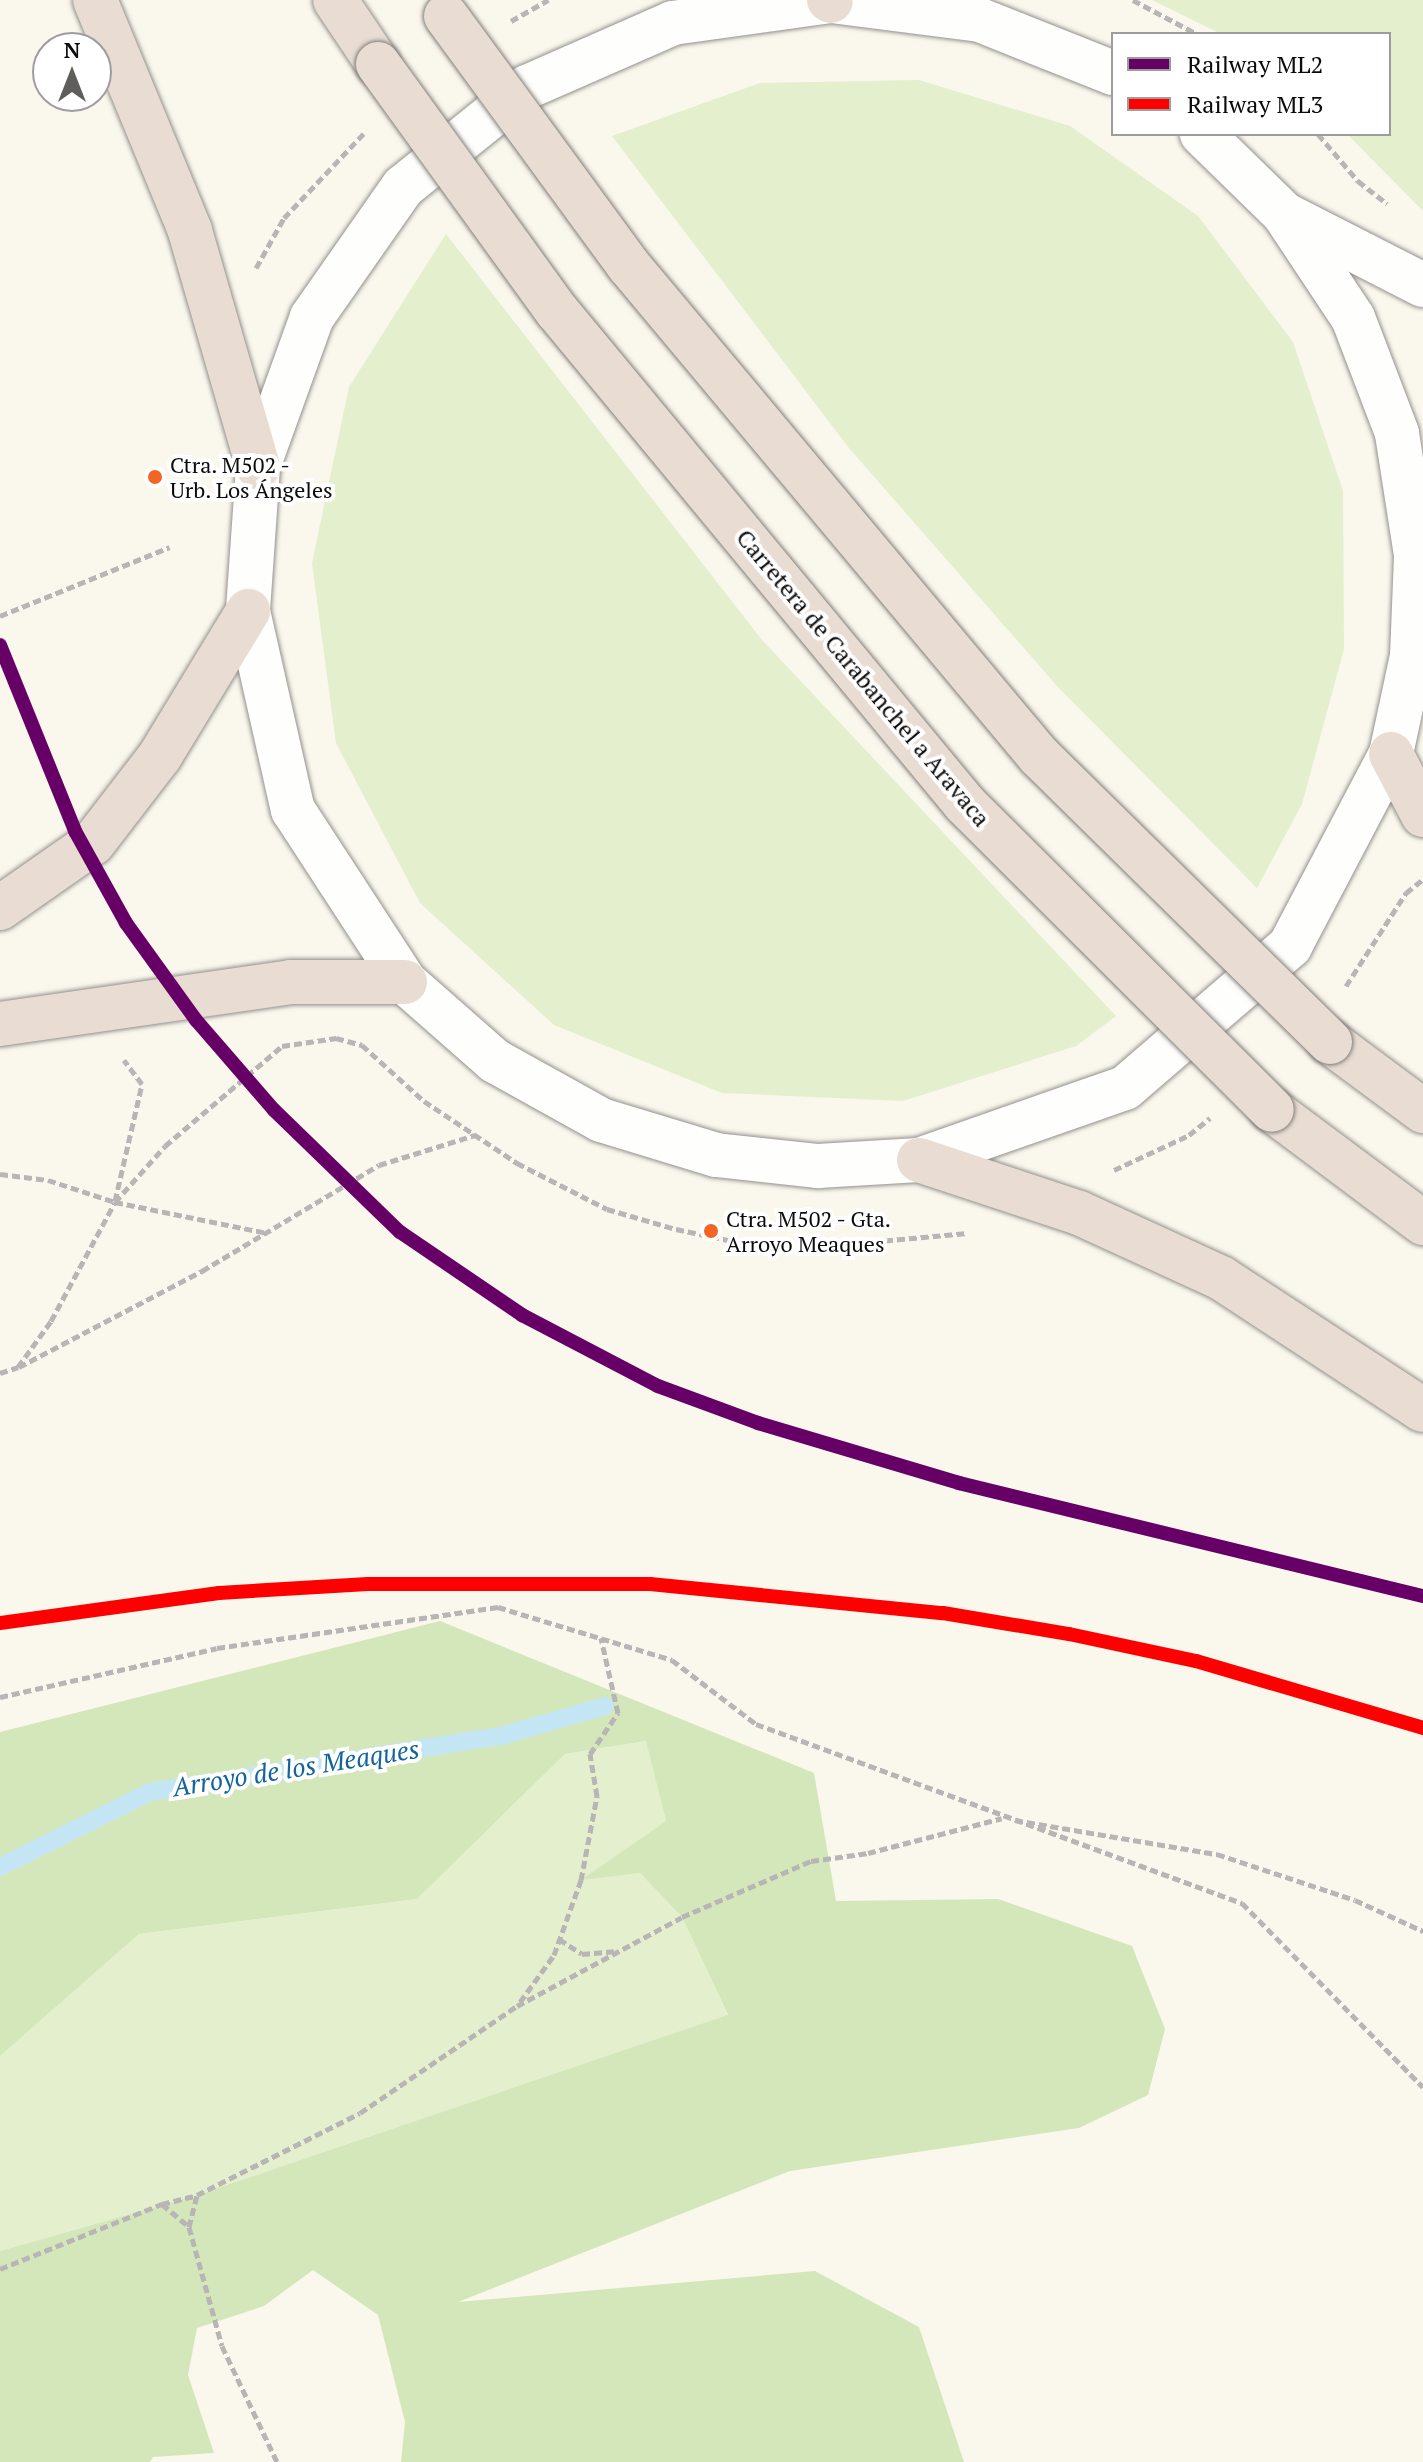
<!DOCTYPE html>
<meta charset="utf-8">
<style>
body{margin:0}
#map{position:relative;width:1423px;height:2462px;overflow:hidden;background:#faf7ed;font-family:"PT Serif",serif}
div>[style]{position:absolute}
.green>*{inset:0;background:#e3efcd}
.forest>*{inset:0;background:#d4e7ba}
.stream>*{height:18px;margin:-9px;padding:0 9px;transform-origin:9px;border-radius:9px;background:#c3e5f4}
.path>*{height:5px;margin-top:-2.5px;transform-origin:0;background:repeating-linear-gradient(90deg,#b7b6b5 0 8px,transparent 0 12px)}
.roads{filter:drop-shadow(0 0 2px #93918d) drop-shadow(0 0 2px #93918d)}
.minor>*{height:44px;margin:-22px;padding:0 22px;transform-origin:22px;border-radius:22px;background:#fefefc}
.highway>*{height:44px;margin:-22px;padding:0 22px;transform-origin:22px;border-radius:22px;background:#e9ddd3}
.bridges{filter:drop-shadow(0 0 2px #807f7a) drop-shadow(0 0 2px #807f7a)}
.highway-bridge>*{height:44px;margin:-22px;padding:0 22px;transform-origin:22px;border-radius:22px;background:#e9ddd3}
.rail-1>*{height:14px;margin:-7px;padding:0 7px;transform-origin:7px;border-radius:7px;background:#606}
.rail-2>*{height:14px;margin:-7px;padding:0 7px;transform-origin:7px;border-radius:7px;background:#f00}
.dots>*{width:22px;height:22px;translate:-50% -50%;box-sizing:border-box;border:4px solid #fff;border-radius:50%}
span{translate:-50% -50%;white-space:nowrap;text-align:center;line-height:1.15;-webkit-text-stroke:8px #fff;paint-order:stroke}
.bus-label{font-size:22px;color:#0b0b0b}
.left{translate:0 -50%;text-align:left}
.street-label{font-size:24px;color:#0b0b0b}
.water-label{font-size:26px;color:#13649d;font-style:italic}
.legend{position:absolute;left:1111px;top:32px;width:280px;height:104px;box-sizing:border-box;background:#fff;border:2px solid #9d9d9d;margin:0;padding:10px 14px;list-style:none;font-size:24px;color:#0b0b0b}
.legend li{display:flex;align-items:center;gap:16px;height:40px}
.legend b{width:40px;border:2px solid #9d9d9d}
.north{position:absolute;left:32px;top:32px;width:80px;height:80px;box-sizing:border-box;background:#fff;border:2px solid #9d9d9d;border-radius:50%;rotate:0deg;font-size:22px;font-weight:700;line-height:32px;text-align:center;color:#0b0b0b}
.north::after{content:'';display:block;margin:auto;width:28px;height:36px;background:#5f5e5a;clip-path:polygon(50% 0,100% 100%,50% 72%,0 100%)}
</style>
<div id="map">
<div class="green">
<div style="clip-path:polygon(1152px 0,1423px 0,1423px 211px,1347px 134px,1389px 134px,1389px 34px,1221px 34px)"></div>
<div style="clip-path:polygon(919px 80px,1070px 126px,1198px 216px,1293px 342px,1343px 491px,1344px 649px,1302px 804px,1257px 888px,1057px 686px,849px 448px,612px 136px,760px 83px)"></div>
<div style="clip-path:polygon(446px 234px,762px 640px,1116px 1016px,1076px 1046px,903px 1101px,722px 1093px,554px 1025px,420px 903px,336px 743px,312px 563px,349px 387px)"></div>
<div style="clip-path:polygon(647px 1741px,666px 1821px,583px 1879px,640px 1873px,682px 1917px,728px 2016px,197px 2195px,0 2251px,0 2056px,139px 1934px,417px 1899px,565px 1754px)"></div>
</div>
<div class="forest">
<div style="clip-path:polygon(440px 1621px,814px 1773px,836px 1901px,998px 1899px,1132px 1946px,1165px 2029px,1148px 2095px,1079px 2128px,790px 2171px,458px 2302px,815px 2271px,919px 2327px,964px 2462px,401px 2462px,405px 2422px,378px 2315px,313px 2270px,264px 2306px,197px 2328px,188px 2375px,214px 2453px,153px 2457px,150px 2462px,0 2462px,0 2251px,197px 2195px,728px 2015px,682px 1917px,640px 1873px,581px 1880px,666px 1821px,646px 1741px,565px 1754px,417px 1899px,139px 1934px,0 2056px,0 1732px)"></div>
</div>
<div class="stream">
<div style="left:0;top:1867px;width:168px;rotate:-26.6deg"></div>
<div style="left:150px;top:1792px;width:359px;rotate:-9.1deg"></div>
<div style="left:504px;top:1735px;width:105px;rotate:-16deg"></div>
</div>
<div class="path">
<div style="left:1133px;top:0;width:72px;rotate:28deg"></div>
<div style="left:511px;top:21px;width:43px;rotate:-29.6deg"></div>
<div style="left:1318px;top:134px;width:62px;rotate:49.6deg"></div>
<div style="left:1358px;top:181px;width:37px;rotate:38deg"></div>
<div style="left:256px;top:268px;width:57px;rotate:-60.8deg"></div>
<div style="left:284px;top:218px;width:117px;rotate:-46.7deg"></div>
<div style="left:0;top:616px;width:183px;rotate:-22.1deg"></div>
<div style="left:1346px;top:986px;width:111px;rotate:-57.2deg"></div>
<div style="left:1406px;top:893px;width:22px;rotate:-39deg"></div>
<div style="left:1114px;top:1170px;width:83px;rotate:-25deg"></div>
<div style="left:1189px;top:1135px;width:27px;rotate:-39deg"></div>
<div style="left:0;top:1174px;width:48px;rotate:7.1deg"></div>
<div style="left:48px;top:1180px;width:71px;rotate:18.2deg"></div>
<div style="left:115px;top:1202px;width:155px;rotate:11.5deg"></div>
<div style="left:115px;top:1201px;width:120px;rotate:-77deg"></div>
<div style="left:142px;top:1084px;width:30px;rotate:-127deg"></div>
<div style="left:19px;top:1367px;width:207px;rotate:-27.7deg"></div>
<div style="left:202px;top:1271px;width:206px;rotate:-30.9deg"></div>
<div style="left:379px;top:1165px;width:101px;rotate:-17.4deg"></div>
<div style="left:0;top:1373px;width:19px;rotate:-18deg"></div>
<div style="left:18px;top:1367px;width:57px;rotate:-54.3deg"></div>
<div style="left:51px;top:1321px;width:135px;rotate:-61.7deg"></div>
<div style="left:115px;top:1202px;width:75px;rotate:-48.2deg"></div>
<div style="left:165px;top:1146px;width:154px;rotate:-40.5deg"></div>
<div style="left:282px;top:1046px;width:55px;rotate:-8.4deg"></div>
<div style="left:336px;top:1038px;width:27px;rotate:15deg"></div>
<div style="left:362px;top:1045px;width:84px;rotate:42.1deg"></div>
<div style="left:424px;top:1101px;width:112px;rotate:33.7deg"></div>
<div style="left:517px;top:1163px;width:101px;rotate:27.1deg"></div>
<div style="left:607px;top:1209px;width:72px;rotate:16.2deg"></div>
<div style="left:676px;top:1229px;width:77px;rotate:12deg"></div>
<div style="left:751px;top:1245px;width:74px;rotate:0.8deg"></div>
<div style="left:825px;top:1246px;width:143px;rotate:-5.2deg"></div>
<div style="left:0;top:1697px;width:222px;rotate:-12.7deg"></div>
<div style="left:217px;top:1648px;width:284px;rotate:-8.3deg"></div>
<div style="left:498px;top:1607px;width:182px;rotate:16.9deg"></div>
<div style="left:672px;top:1660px;width:106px;rotate:37.3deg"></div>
<div style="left:756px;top:1724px;width:518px;rotate:20.22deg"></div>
<div style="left:1242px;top:1903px;width:258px;rotate:45.5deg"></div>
<div style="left:1015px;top:1820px;width:205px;rotate:9.6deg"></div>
<div style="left:1217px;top:1854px;width:145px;rotate:18.4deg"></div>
<div style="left:1355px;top:1900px;width:75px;rotate:24.5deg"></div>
<div style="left:559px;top:1939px;width:27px;rotate:33deg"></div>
<div style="left:582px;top:1954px;width:32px;rotate:-5deg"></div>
<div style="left:520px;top:2002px;width:58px;rotate:-54.1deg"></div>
<div style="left:554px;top:1955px;width:80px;rotate:-70.2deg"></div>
<div style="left:581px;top:1880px;width:86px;rotate:-79.2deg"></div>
<div style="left:597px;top:1796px;width:43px;rotate:-99.5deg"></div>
<div style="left:590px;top:1754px;width:50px;rotate:-55.7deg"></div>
<div style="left:618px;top:1713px;width:77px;rotate:-102.8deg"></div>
<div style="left:162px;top:2204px;width:35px;rotate:40deg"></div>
<div style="left:189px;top:2227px;width:123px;rotate:74.5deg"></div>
<div style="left:222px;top:2346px;width:128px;rotate:64.6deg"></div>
<div style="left:189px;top:2227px;width:33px;rotate:-76deg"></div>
<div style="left:0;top:2269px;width:175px;rotate:-21.9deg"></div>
<div style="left:162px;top:2204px;width:36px;rotate:-14deg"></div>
<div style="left:197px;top:2195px;width:182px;rotate:-26.7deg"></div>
<div style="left:360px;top:2113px;width:190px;rotate:-34.3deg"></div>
<div style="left:517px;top:2006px;width:187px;rotate:-28.3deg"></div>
<div style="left:682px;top:1917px;width:141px;rotate:-23.5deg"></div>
<div style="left:811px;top:1861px;width:58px;rotate:-8deg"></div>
<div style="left:868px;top:1853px;width:138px;rotate:-14.6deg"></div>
</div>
<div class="roads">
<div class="minor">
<div style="left:1113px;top:73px;width:143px;rotate:-158.3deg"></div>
<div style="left:980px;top:20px;width:150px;rotate:-172.7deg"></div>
<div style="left:831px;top:1px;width:160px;rotate:172.1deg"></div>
<div style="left:673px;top:23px;width:159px;rotate:156.3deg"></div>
<div style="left:527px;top:87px;width:159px;rotate:141.1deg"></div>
<div style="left:403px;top:187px;width:159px;rotate:125deg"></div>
<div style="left:312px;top:317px;width:159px;rotate:109.8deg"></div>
<div style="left:258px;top:467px;width:144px;rotate:94deg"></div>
<div style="left:248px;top:611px;width:204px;rotate:77.3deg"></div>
<div style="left:293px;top:810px;width:205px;rotate:56.9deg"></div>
<div style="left:405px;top:982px;width:120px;rotate:41.3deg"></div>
<div style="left:495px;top:1061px;width:121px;rotate:29.1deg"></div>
<div style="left:601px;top:1120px;width:120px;rotate:16.9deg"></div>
<div style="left:716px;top:1155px;width:103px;rotate:6.2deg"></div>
<div style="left:818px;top:1166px;width:101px;rotate:-3.4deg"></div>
<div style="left:919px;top:1160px;width:218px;rotate:-19.3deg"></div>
<div style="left:1125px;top:1088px;width:218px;rotate:-40.7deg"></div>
<div style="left:1290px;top:946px;width:217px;rotate:-62.3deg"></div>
<div style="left:1391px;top:754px;width:100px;rotate:-77.9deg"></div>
<div style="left:1412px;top:656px;width:101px;rotate:-87.7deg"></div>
<div style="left:1416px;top:555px;width:123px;rotate:-98.9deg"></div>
<div style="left:1397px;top:433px;width:123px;rotate:-110.9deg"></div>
<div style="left:1353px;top:318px;width:125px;rotate:-123.6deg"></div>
<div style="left:1284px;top:214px;width:115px;rotate:-135.7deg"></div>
<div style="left:1286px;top:215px;width:154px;rotate:27.1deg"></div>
</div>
<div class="highway">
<div style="left:95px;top:0;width:250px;rotate:67.6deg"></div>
<div style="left:190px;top:231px;width:246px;rotate:73.9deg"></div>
<div style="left:335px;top:0;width:77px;rotate:56.1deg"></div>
<div style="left:829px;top:0;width:2px;rotate:27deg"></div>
<div style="left:1391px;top:754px;width:69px;rotate:62.3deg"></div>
<div style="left:0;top:908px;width:113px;rotate:-35deg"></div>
<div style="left:93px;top:843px;width:110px;rotate:-52.4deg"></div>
<div style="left:160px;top:756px;width:170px;rotate:-58.7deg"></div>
<div style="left:0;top:1024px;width:293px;rotate:-8.2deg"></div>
<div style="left:290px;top:982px;width:115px"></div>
<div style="left:1330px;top:1042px;width:116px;rotate:36.6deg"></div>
<div style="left:1272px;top:1110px;width:189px;rotate:36.8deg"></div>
<div style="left:919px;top:1160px;width:169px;rotate:18.3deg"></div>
<div style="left:1079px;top:1213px;width:156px;rotate:24.6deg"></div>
<div style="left:1221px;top:1278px;width:241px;rotate:33.2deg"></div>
</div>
</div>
<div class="bridges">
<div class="highway-bridge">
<div style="left:446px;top:16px;width:310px;rotate:53.8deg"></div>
<div style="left:629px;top:266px;width:639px;rotate:50.08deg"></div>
<div style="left:1039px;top:756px;width:408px;rotate:44.5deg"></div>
<div style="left:378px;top:64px;width:305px;rotate:54.1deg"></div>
<div style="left:557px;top:311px;width:640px;rotate:50.39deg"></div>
<div style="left:965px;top:804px;width:433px;rotate:44.9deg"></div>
</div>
</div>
<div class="rail-1">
<div style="left:0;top:645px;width:201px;rotate:68deg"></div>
<div style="left:75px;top:831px;width:105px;rotate:61deg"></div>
<div style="left:126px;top:923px;width:120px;rotate:54.2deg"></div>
<div style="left:196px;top:1020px;width:119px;rotate:49.1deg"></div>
<div style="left:274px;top:1110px;width:175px;rotate:44.1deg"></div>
<div style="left:400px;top:1232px;width:148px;rotate:34.2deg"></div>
<div style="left:522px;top:1315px;width:153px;rotate:27.6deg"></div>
<div style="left:658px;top:1386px;width:107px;rotate:20.3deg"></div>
<div style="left:758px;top:1423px;width:210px;rotate:16.6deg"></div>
<div style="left:959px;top:1483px;width:478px;rotate:13.7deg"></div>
</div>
<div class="rail-2">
<div style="left:0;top:1623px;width:221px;rotate:-7.8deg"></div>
<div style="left:219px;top:1593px;width:149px;rotate:-3.5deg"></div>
<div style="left:368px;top:1584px;width:282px"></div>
<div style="left:650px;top:1584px;width:294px;rotate:5.7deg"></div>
<div style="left:943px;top:1613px;width:128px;rotate:9.5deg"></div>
<div style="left:1069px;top:1634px;width:130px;rotate:12deg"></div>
<div style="left:1196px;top:1661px;width:237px;rotate:16.4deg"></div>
</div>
<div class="dots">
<div style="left:155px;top:477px;background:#f26522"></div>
<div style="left:711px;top:1231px;background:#f26522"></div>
</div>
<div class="bus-label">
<span class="left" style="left:170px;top:477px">Ctra. M502 -<br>Urb. Los Ángeles</span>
<span class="left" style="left:726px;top:1231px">Ctra. M502 - Gta.<br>Arroyo Meaques</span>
</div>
<div class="street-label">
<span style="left:863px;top:678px;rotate:50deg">Carretera de Carabanchel a Aravaca</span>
</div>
<div class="water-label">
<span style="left:296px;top:1768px;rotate:-9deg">Arroyo de los Meaques</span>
</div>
<ul class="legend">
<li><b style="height:10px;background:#606"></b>Railway ML2</li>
<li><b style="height:10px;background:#f00"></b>Railway ML3</li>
</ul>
<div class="north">N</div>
</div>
